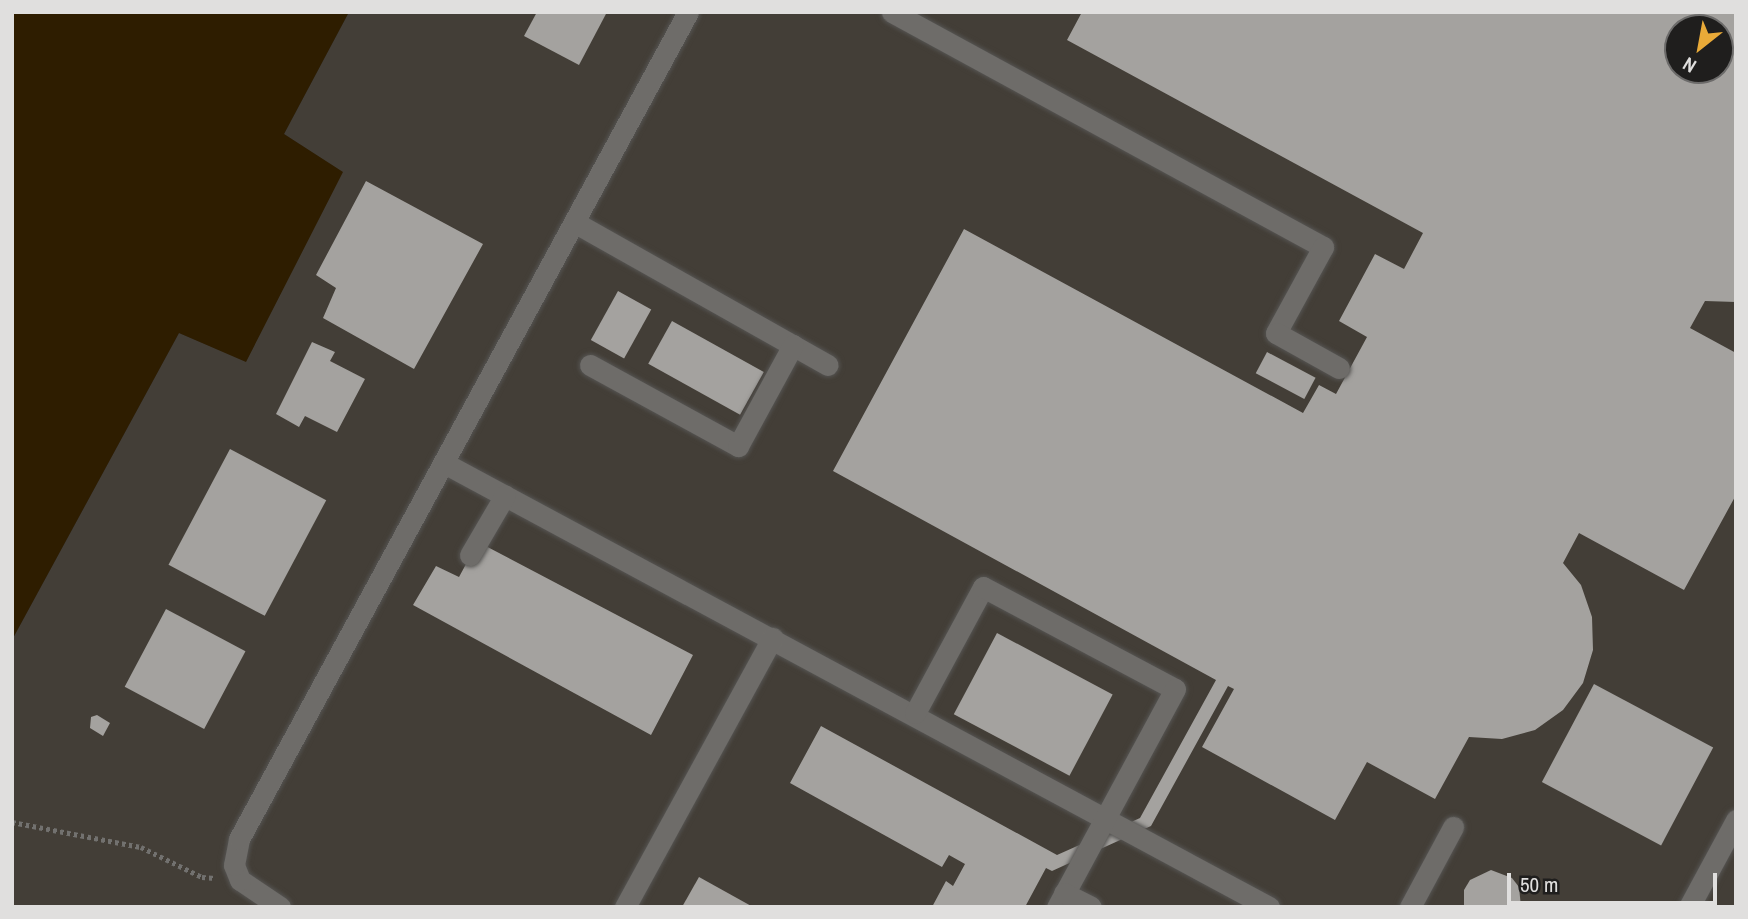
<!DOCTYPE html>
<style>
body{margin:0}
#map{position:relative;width:1748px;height:919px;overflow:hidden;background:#383634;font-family:"Archivo Narrow",sans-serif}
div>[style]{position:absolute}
.built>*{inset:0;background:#433e37}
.water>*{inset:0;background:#2e1d00}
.building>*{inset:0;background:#a4a29f;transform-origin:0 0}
.path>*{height:4.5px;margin-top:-2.25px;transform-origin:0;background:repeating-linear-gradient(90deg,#72716f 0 3.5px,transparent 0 7px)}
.roads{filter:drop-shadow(0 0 2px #555452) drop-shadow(0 0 2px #555452)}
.minor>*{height:21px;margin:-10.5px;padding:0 10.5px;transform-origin:10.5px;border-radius:10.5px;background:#6e6c69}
span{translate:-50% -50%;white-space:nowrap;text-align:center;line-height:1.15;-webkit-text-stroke:7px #1f1e1d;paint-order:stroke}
.frame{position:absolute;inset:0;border:14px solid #e0dfde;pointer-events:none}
.north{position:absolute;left:1664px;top:14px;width:70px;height:70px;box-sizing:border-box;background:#1f1e1d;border:2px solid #6c6b6a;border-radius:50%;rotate:211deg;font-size:19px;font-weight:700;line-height:28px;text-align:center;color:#e0dfde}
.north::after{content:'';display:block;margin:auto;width:24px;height:32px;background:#e9aa38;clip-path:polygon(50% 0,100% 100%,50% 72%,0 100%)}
.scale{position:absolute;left:1507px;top:873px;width:210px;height:32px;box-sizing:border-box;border:4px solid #e0dfde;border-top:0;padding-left:9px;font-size:21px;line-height:24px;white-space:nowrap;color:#e0dfde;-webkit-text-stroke:5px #1f1e1d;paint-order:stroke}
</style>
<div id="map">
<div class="built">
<div style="clip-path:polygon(evenodd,349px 12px,1736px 12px,1736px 907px,12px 907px,12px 640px,179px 333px,246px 361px,342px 172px,284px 134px,349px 12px,1678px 28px,1720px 28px,1720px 70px,1678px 70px,1678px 28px)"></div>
</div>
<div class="water">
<div style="clip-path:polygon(12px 12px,349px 12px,284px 134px,343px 172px,246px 362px,179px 333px,12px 640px)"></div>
</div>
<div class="building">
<div style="clip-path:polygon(537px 12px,607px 12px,579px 65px,524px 36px)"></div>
<div style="clip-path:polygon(evenodd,1082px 12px,1736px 12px,1736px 302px,1705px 301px,1690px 328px,1736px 353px,1736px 495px,1684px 590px,1579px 533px,1563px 563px,1581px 585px,1592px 617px,1593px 650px,1583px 683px,1563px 710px,1535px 730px,1502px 739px,1469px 737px,1435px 799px,1367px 762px,1335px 820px,1202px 747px,1234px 689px,1228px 686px,1151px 826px,1052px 871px,1046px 868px,1025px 907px,932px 907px,946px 881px,953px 886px,965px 864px,949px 855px,942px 867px,790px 783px,821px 726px,1057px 855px,1140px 818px,1216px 680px,833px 471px,964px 229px,1303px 413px,1319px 385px,1336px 394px,1367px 337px,1339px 321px,1375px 254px,1404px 269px,1423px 233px,1067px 40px,1082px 12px,1678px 28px,1720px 28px,1720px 70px,1678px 70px,1678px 28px)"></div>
<div style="clip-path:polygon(366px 181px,483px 244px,414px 369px,323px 318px,336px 288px,316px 275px)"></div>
<div style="left:618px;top:291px;width:38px;height:56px;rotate:29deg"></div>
<div style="left:672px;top:321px;width:105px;height:49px;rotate:29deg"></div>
<div style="clip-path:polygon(312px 342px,335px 352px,330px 361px,365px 379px,337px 432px,305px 416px,299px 427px,276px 414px)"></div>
<div style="left:1267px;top:352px;width:55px;height:24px;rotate:28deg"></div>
<div style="left:230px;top:449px;width:109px;height:131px;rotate:28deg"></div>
<div style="clip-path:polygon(478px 542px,693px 655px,651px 735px,413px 605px,436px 566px,459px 577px)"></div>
<div style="left:166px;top:609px;width:90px;height:88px;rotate:28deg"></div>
<div style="left:997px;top:633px;width:131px;height:92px;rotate:28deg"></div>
<div style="left:1594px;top:684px;width:135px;height:111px;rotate:28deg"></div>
<div style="clip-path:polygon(97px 715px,110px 723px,103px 736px,90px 728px,91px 717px)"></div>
<div style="clip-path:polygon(1491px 870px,1512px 878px,1519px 887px,1521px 907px,1464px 907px,1464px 890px,1470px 880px)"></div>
<div style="clip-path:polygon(699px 877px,753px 907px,682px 907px)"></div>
</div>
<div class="path">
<div style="left:12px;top:822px;width:131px;rotate:11deg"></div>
<div style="left:141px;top:847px;width:68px;rotate:26.2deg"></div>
<div style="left:202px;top:877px;width:13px;rotate:4deg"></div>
</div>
<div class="roads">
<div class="minor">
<div style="left:892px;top:12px;width:491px;rotate:28.6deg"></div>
<div style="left:1323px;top:247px;width:98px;rotate:118.7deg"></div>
<div style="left:1276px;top:333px;width:72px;rotate:29.1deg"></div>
<div style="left:574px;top:222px;width:291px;rotate:29.4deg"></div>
<div style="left:590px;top:365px;width:169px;rotate:28.7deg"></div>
<div style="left:738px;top:446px;width:115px;rotate:-61.4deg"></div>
<div style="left:444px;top:463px;width:937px;rotate:28.29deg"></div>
<div style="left:470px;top:555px;width:69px;rotate:-59.7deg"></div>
<div style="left:915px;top:713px;width:143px;rotate:-61.6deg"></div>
<div style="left:983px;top:587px;width:217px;rotate:28deg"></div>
<div style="left:1175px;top:689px;width:248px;rotate:118.4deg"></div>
<div style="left:1064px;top:893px;width:30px;rotate:27deg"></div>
<div style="left:280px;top:907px;width:48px;rotate:-146deg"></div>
<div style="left:240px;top:880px;width:16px;rotate:-112deg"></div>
<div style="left:234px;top:865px;width:26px;rotate:-79deg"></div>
<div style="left:239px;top:839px;width:941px;rotate:-61.5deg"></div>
<div style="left:625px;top:907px;width:307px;rotate:-61.3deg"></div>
<div style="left:1410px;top:907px;width:91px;rotate:-61.7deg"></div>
<div style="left:1689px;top:907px;width:99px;rotate:-61.6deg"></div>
</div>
</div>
<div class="frame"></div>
<div class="north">N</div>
<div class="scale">50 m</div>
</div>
